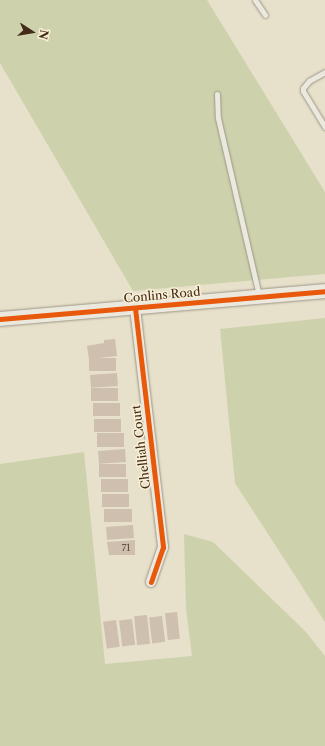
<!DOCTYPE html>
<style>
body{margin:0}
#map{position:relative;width:325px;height:746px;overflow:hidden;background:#e7e0ca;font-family:"Libre Caslon Text",serif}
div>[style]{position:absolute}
.green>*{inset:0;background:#cdd2ac}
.building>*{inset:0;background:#cebfae;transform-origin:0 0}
.roads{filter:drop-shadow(0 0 1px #9d9688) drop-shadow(0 0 1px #9d9688)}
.lane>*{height:5px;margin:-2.5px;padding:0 2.5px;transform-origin:2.5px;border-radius:2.5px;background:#ebe8dd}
.street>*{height:10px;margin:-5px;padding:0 5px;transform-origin:5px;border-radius:5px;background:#ebe8dd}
.secondary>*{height:14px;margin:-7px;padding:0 7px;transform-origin:7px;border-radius:7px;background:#ebe8dd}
.cycleway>*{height:5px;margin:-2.5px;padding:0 2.5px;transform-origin:2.5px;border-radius:2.5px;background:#e8590c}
span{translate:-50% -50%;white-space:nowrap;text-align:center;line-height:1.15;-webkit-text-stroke:3px #f8efd4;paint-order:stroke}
.number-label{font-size:10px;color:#665040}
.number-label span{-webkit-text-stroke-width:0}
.street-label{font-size:12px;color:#432b1c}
.north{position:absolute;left:12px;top:12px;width:40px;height:40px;-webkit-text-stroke:3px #f8efd4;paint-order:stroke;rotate:102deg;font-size:11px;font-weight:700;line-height:16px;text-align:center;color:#432b1c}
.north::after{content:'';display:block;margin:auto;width:14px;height:18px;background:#432b1c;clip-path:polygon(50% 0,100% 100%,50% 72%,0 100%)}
</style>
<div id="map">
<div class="green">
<div style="clip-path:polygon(0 0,207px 0,325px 192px,325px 274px,133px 291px,0 63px)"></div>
<div style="clip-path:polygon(325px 318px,325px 622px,235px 483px,220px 329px)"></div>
<div style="clip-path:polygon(84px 452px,105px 664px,192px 656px,186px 608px,184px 534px,213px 542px,305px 631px,325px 656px,325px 746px,0 746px,0 464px)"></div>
</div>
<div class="building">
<div style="clip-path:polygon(115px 339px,117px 356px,89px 359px,87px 346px,104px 343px,104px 340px)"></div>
<div style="left:116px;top:358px;width:13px;height:27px;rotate:90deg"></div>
<div style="left:117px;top:373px;width:13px;height:27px;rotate:86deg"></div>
<div style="left:118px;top:388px;width:13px;height:27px;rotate:90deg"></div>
<div style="left:120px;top:403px;width:13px;height:27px;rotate:90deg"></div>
<div style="left:121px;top:419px;width:13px;height:27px;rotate:90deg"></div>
<div style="left:124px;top:433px;width:14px;height:27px;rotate:90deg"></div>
<div style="left:125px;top:449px;width:13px;height:27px;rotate:86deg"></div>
<div style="left:126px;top:464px;width:13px;height:27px;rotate:90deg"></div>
<div style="left:128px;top:479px;width:13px;height:27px;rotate:90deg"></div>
<div style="left:129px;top:494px;width:13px;height:27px;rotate:90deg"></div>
<div style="left:132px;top:509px;width:13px;height:28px;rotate:90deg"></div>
<div style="left:133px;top:525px;width:13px;height:27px;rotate:86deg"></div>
<div style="clip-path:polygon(135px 540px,135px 555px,109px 555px,107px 542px)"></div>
<div style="left:177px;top:612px;width:27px;height:12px;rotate:84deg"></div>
<div style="left:147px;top:615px;width:29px;height:13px;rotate:84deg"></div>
<div style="left:162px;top:616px;width:26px;height:13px;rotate:83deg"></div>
<div style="left:132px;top:619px;width:26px;height:13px;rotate:83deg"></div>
<div style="left:116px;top:620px;width:27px;height:13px;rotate:82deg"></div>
</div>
<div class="roads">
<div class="lane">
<div style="left:255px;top:0;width:18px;rotate:56deg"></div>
<div style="left:325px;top:72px;width:18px;rotate:151deg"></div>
<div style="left:309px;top:81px;width:9px;rotate:131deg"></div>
<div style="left:303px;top:88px;width:3px;rotate:90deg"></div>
<div style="left:303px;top:91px;width:42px;rotate:58.6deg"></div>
<div style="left:217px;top:94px;width:24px;rotate:88deg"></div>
<div style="left:218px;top:118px;width:183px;rotate:77deg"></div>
</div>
<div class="street">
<div style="left:135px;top:308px;width:241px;rotate:83.3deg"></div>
<div style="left:163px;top:547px;width:37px;rotate:109deg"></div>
</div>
<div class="secondary">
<div style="left:0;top:319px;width:326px;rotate:-4.9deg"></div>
</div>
</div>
<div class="cycleway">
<div style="left:135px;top:308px;width:241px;rotate:83.3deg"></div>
<div style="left:163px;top:547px;width:37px;rotate:109deg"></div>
<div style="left:0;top:319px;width:326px;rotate:-4.9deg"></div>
</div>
<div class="number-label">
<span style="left:126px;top:548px">71</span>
</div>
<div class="street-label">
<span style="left:162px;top:295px;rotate:-5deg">Conlins Road</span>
<span style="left:141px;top:447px;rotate:-97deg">Chelliah Court</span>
</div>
<div class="north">N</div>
</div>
